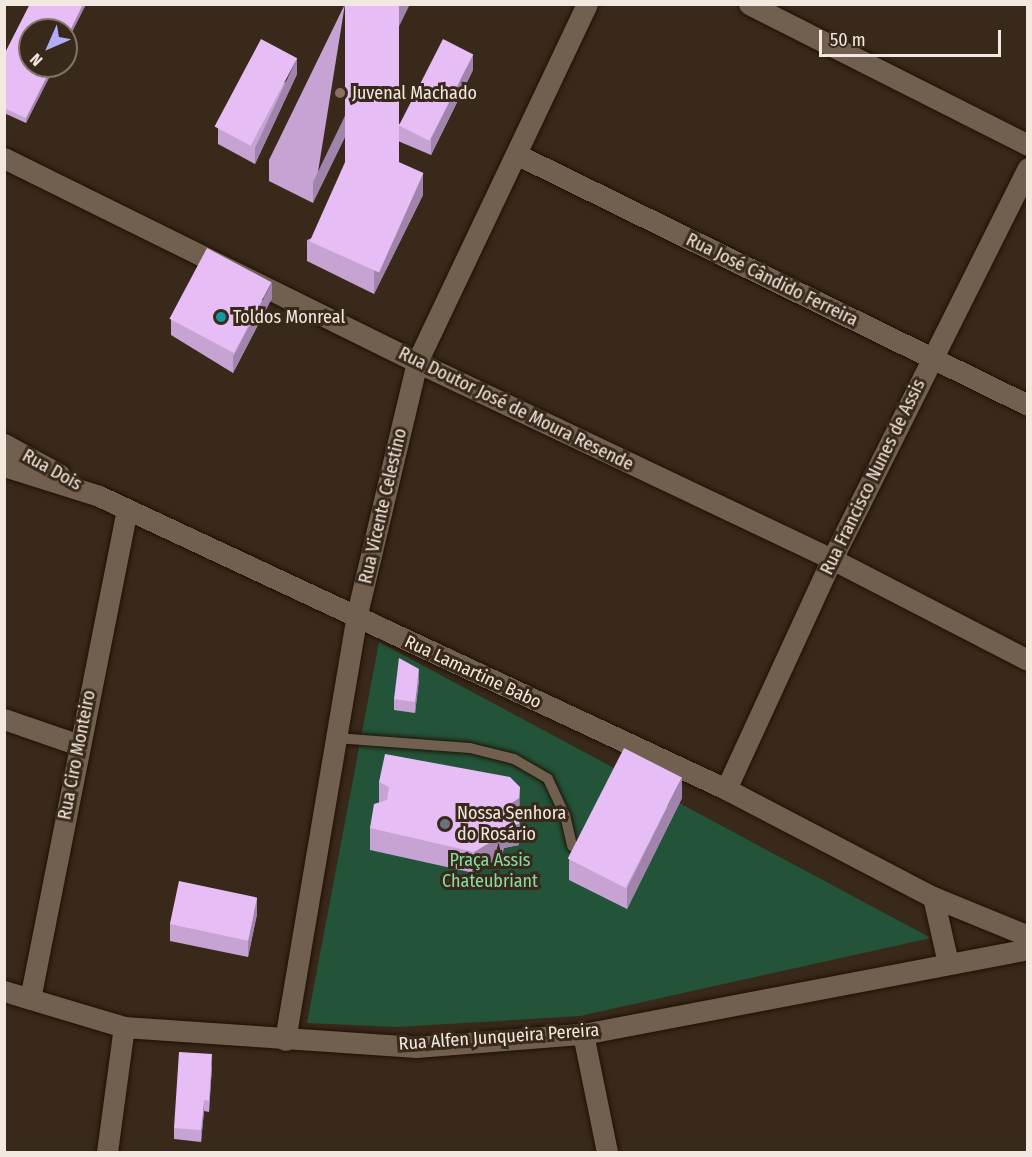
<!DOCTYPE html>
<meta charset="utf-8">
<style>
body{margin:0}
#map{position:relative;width:1032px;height:1157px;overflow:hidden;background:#39291b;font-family:"Fira Sans Condensed",sans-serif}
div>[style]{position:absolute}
.green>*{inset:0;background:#235338}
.roads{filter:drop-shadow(0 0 2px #1f1105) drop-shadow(0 0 2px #1f1105)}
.lane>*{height:10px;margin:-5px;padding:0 5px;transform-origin:5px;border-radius:5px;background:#715f50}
.street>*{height:21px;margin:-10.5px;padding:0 10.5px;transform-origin:10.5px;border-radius:10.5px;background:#715f50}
.wall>*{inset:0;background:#c6a3d2}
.shaded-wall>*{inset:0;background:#a184ab}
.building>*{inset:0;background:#e6bdf4;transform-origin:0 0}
.dots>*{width:16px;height:16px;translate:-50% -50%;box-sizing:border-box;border:3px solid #39291b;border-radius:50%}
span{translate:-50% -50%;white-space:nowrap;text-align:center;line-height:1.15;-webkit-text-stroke:6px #39291b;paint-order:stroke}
.poi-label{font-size:18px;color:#f3e8e0}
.left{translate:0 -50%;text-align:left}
.street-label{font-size:18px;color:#f3e8e0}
.park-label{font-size:18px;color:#85dea7}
.frame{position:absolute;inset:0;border:6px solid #f3e8e0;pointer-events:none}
.north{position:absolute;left:18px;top:18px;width:60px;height:60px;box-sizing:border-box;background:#39291b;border:2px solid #83756a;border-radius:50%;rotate:225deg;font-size:16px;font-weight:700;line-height:24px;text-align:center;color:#f3e8e0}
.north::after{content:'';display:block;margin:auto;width:21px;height:27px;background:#b2adf9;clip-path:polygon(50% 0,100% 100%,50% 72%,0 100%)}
.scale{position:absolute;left:819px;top:30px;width:182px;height:27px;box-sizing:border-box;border:3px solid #f3e8e0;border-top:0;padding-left:8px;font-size:18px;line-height:21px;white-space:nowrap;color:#f3e8e0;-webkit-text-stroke:4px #39291b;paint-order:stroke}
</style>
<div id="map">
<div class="green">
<div style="clip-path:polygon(379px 642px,931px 938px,580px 1016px,397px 1027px,307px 1023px)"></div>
</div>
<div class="roads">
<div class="lane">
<div style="left:336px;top:738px;width:134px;rotate:4.3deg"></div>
<div style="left:470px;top:748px;width:45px;rotate:14deg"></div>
<div style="left:514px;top:759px;width:39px;rotate:30deg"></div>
<div style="left:548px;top:779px;width:40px;rotate:65deg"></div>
<div style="left:565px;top:815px;width:32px;rotate:77deg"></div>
</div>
<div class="street">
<div style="left:749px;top:4px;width:313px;rotate:26.8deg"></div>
<div style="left:516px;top:154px;width:570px;rotate:26.12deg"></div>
<div style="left:4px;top:158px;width:461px;rotate:26.3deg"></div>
<div style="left:417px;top:362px;width:459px;rotate:25.4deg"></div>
<div style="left:832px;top:559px;width:220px;rotate:27.3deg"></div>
<div style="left:4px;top:444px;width:63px;rotate:28.6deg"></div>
<div style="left:4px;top:466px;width:100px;rotate:17.5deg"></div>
<div style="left:99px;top:496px;width:692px;rotate:25.05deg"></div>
<div style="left:726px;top:789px;width:233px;rotate:27.6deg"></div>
<div style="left:933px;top:897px;width:103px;rotate:22.3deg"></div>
<div style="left:4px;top:719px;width:79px;rotate:19.1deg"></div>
<div style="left:726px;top:789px;width:253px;rotate:-65.3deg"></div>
<div style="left:832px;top:559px;width:437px;rotate:-63.4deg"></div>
<div style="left:933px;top:897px;width:68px;rotate:77.2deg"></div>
<div style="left:4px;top:991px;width:125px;rotate:16.7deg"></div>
<div style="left:124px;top:1027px;width:293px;rotate:3.9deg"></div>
<div style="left:416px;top:1047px;width:168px;rotate:-4.5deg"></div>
<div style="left:583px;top:1034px;width:453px;rotate:-10.8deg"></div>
<div style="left:30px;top:999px;width:499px;rotate:-78.8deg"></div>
<div style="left:583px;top:1034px;width:120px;rotate:78.5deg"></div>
<div style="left:285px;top:1040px;width:428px;rotate:-80.4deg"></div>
<div style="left:356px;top:618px;width:263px;rotate:-76.6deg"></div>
<div style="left:417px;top:362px;width:396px;rotate:-64.6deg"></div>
<div style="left:107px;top:1152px;width:126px;rotate:-82.3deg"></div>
</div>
</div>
<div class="wall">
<div style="clip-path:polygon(30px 4px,86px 4px,26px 123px,4px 113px,4px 55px)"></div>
<div style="clip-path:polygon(345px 4px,313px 203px,269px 181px,269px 160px)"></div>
<div style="clip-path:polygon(473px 70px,431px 155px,398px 141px,398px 125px)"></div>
<div style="clip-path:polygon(297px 74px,255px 164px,218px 144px,218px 128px)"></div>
<div style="clip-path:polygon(1028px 101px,1028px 120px,1026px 119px,1026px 103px)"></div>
<div style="clip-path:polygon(423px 195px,374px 294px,307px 261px,307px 240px)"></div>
<div style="clip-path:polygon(272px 298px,233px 373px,171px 335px,171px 319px)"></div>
<div style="clip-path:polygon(419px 680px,415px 713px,394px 710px,394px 699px)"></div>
<div style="clip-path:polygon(379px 782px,520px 809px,519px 845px,504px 848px,501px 857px,474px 873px,370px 850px,370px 828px,379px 803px)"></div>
<div style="clip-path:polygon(682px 798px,627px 909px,569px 880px,569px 859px)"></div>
<div style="clip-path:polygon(257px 914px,248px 957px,170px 941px,170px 924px)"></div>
<div style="clip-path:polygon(212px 1066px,209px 1112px,204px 1111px,201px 1142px,174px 1139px,174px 1128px)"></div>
</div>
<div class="shaded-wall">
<div style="clip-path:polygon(83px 4px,86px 4px,66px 44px,66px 39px)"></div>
<div style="clip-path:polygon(399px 4px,410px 4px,313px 203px,313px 182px)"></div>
<div style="clip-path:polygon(473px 54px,473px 70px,431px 155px,431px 139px)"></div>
<div style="clip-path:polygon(297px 58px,297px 74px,255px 164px,255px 148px)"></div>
<div style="clip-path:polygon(52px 66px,55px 66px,26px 123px,26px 118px)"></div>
<div style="clip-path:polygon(423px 173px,423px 195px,374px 294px,374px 272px)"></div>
<div style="clip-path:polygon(272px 282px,272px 298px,233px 373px,233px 357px)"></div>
<div style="clip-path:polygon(419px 669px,419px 680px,415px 713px,415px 702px)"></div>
<div style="clip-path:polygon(682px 777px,682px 798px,627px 909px,627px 888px)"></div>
<div style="clip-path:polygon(520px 787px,519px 845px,504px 848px,501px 857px,474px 873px,474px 852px,509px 805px)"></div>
<div style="clip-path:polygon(257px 898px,257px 914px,248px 957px,248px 941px)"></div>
<div style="clip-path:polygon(212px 1054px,212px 1066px,209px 1112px,209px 1101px)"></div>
<div style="clip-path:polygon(204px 1100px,204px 1111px,201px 1142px,201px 1130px)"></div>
</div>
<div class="building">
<div style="clip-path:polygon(30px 4px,83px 4px,66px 39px,66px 30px,30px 30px,30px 66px,52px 66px,26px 118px,4px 108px,4px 55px)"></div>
<div style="left:345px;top:4px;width:54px;height:174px"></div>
<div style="left:261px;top:39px;width:41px;height:99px;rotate:28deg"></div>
<div style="left:443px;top:39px;width:34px;height:97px;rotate:27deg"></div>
<div style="left:354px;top:142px;width:76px;height:109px;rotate:24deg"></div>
<div style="left:207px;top:248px;width:73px;height:80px;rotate:28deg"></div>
<div style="clip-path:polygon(399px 658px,419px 669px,415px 702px,394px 699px)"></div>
<div style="left:624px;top:748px;width:65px;height:124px;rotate:27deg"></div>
<div style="clip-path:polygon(385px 754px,510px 777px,520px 787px,519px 798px,509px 805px,519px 815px,519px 824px,504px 827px,501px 836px,474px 852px,370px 828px,374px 804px,387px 800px,389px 787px,379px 782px)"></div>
<div style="left:179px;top:881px;width:80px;height:44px;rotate:12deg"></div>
<div style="clip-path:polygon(179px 1052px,212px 1054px,209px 1101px,204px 1100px,201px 1130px,174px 1128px)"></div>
</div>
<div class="dots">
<div style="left:340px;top:93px;background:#8d6e63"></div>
<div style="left:221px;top:317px;background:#0f9aa8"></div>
<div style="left:445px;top:824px;background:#6b7280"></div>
</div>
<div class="poi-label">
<span class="left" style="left:352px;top:93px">Juvenal Machado</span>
<span class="left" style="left:233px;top:317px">Toldos Monreal</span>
<span class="left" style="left:457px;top:824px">Nossa Senhora<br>do Rosário</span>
</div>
<div class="street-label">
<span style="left:772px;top:280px;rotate:26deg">Rua José Cândido Ferreira</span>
<span style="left:516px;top:409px;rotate:26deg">Rua Doutor José de Moura Resende</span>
<span style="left:52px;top:470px;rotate:29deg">Rua Dois</span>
<span style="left:873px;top:477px;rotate:-64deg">Rua Francisco Nunes de Assis</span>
<span style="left:383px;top:506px;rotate:-77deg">Rua Vicente Celestino</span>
<span style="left:473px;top:672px;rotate:25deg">Rua Lamartine Babo</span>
<span style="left:77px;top:755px;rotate:-79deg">Rua Ciro Monteiro</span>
<span style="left:499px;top:1037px;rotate:-4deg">Rua Alfen Junqueira Pereira</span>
</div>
<div class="park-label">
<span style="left:490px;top:871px">Praça Assis<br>Chateubriant</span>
</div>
<div class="frame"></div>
<div class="north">N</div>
<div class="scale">50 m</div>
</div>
